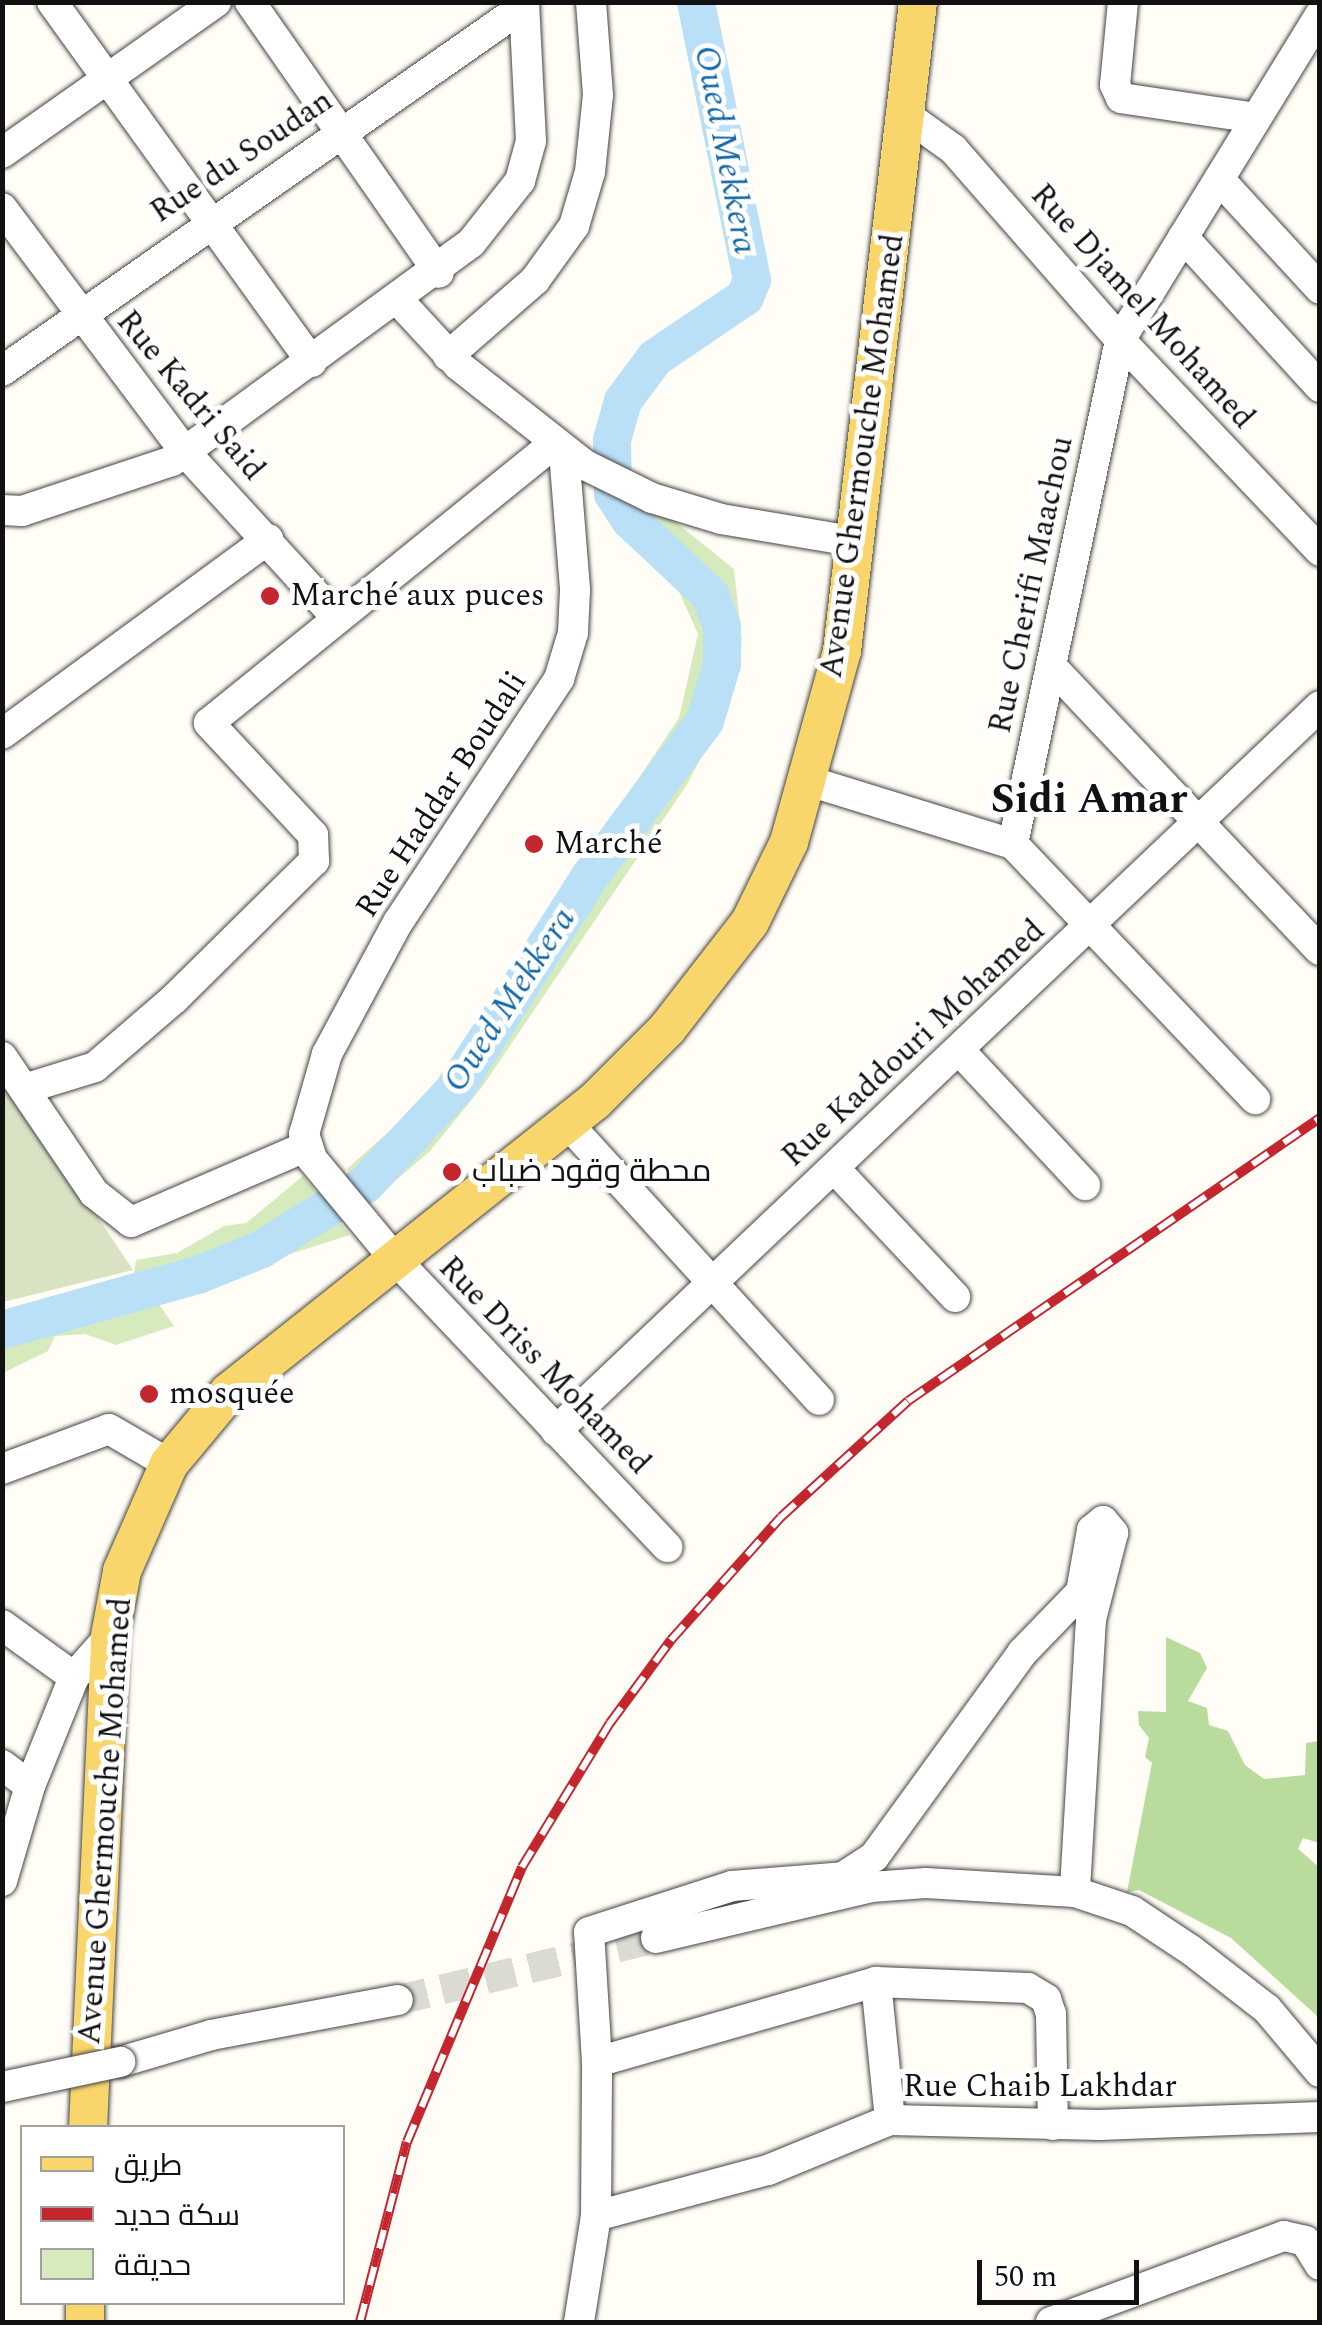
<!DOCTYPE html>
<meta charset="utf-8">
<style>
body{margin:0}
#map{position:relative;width:1322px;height:2325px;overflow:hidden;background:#fffdf5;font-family:Spectral,Cairo,serif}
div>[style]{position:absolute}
.green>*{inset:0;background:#d5ebbd}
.forest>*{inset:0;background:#b9dc9c}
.cemetery>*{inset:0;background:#d9e3c4}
.river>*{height:38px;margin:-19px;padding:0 19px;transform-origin:19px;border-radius:19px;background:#b9e0f7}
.minor-tunnel>*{height:30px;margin-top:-15px;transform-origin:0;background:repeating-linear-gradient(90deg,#dbdad3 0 30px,transparent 0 45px)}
.roads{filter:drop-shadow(0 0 2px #444) drop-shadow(0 0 2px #444)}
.minor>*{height:30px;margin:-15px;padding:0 15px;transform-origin:15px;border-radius:15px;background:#fff}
.major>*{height:38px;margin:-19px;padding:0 19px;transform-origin:19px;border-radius:19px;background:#f9d66b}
.rail>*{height:10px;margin-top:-5px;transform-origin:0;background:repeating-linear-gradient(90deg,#fff 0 19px,#c4262e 0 38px);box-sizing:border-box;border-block:2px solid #c4262e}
.bridges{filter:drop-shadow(0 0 2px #444) drop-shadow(0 0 2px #444)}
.minor-bridge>*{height:30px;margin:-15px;padding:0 15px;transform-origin:15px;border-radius:15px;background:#fff}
.dots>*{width:28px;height:28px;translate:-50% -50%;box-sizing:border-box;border:5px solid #fff;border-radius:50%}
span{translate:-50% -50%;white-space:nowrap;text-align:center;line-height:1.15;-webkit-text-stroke:10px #fff;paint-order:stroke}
.street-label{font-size:32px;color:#111}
.poi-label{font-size:32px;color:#111}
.left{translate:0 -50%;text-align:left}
.water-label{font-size:35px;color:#1768a6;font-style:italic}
.district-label{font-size:42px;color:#111;font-weight:700}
.frame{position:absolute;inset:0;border:5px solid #111;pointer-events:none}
.legend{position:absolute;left:20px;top:2125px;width:325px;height:180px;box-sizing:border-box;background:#fff;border:2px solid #a0a0a0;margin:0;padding:12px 18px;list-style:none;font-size:30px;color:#111}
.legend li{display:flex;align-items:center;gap:20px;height:50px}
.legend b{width:50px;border:2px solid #a0a0a0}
.scale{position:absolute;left:977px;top:2260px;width:162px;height:45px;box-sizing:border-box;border:5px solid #111;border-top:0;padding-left:12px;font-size:30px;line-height:35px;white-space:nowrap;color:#111;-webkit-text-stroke:8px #fff;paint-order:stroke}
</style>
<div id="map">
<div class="green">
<div style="clip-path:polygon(evenodd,606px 495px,673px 520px,734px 569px,742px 642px,728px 650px,739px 656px,729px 705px,686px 786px,482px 1087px,430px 1151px,374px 1199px,369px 1190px,380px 1179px,357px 1183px,347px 1169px,423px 1101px,679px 718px,698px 634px,672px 576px,606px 495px,699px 721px,688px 770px,666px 781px,649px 820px,614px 838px,580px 921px,516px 1001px,496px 1045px,447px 1111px,429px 1121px,432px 1137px,385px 1176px,385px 1161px,409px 1139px,426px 1138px,425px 1117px,489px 1050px,506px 1004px,577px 914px,591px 866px,613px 832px,644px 817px,658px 777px,682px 771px,681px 739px,699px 721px)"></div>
<div style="clip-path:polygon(303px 1176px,350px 1235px,154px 1297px,174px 1326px,116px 1345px,85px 1334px,55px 1336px,48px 1351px,3px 1373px,3px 1310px,134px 1273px,136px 1260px,177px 1253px,224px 1226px,246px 1223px)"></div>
</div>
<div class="forest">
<div style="clip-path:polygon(1166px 1637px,1200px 1653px,1207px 1668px,1188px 1701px,1207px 1708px,1209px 1725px,1228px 1731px,1245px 1765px,1264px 1779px,1305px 1775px,1306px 1743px,1319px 1741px,1319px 1843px,1303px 1838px,1298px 1849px,1319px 1867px,1317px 2016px,1231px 1938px,1139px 1890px,1127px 1892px,1152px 1763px,1145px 1757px,1149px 1738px,1139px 1725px,1138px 1711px,1166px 1712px)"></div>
</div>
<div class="cemetery">
<div style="clip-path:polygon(3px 1075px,133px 1270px,3px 1302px)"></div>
</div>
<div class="river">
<div style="left:2px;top:1330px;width:204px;rotate:-15.7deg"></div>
<div style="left:198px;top:1275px;width:69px;rotate:-22.1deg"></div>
<div style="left:262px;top:1249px;width:123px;rotate:-32deg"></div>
<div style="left:366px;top:1184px;width:130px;rotate:-46.9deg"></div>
<div style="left:455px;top:1089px;width:254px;rotate:-57.6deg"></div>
<div style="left:591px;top:875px;width:192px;rotate:-53.5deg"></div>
<div style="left:705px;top:721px;width:59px;rotate:-73.4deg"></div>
<div style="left:722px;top:664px;width:37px;rotate:-90deg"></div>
<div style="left:722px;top:627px;width:33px;rotate:-110deg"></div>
<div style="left:711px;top:596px;width:111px;rotate:-136.8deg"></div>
<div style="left:630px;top:520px;width:31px;rotate:-123deg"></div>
<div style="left:613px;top:494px;width:54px;rotate:-91.1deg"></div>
<div style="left:612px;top:440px;width:41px;rotate:-74.2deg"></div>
<div style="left:623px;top:401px;width:54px;rotate:-53.3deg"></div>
<div style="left:655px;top:358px;width:109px;rotate:-34.1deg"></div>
<div style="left:745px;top:297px;width:18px;rotate:-68deg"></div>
<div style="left:752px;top:280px;width:284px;rotate:-101.4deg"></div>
</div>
<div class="minor-tunnel">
<div style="left:398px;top:2000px;width:265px;rotate:-13.5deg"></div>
</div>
<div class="roads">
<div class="minor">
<div style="left:52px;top:2px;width:444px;rotate:54.2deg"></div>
<div style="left:250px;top:2px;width:330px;rotate:55.1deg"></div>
<div style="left:1123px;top:2px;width:83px;rotate:95.5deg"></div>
<div style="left:1115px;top:85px;width:14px;rotate:65deg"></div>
<div style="left:1121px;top:98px;width:136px;rotate:8.4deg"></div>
<div style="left:907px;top:116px;width:57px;rotate:35.7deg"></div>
<div style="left:953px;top:149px;width:254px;rotate:48.8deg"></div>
<div style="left:1120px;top:340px;width:291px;rotate:46.5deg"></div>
<div style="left:2px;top:153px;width:262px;rotate:-35.2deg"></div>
<div style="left:1219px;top:179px;width:149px;rotate:47.4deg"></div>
<div style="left:2px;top:208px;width:305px;rotate:53.1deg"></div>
<div style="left:185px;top:452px;width:225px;rotate:47.5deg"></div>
<div style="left:1183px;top:237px;width:203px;rotate:47.6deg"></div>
<div style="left:399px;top:301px;width:87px;rotate:47.3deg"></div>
<div style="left:458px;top:365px;width:162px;rotate:38.2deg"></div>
<div style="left:585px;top:465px;width:75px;rotate:26.2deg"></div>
<div style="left:652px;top:498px;width:72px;rotate:16.9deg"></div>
<div style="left:721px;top:519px;width:139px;rotate:9.5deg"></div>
<div style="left:448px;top:356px;width:116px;rotate:-41.1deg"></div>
<div style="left:535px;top:280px;width:67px;rotate:-54.2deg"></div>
<div style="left:574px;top:226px;width:56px;rotate:-73.5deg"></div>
<div style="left:590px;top:172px;width:77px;rotate:-84.1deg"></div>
<div style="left:598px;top:95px;width:93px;rotate:-94.3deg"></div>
<div style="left:2px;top:371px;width:637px;rotate:-34.96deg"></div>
<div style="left:564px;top:452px;width:138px;rotate:85.4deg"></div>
<div style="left:575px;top:590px;width:43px;rotate:92.7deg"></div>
<div style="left:573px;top:633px;width:48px;rotate:106.9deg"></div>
<div style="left:559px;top:679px;width:291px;rotate:123.5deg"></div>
<div style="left:398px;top:922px;width:150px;rotate:118.3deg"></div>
<div style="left:327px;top:1054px;width:83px;rotate:106deg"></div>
<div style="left:304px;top:1134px;width:26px;rotate:72deg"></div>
<div style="left:312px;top:1159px;width:129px;rotate:50.4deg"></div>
<div style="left:394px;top:1258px;width:398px;rotate:46.6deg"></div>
<div style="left:2px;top:510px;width:20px;rotate:3deg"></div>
<div style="left:22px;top:511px;width:158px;rotate:-18.4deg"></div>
<div style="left:172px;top:461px;width:370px;rotate:-36.1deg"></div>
<div style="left:471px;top:243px;width:79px;rotate:-51.7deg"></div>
<div style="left:520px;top:181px;width:41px;rotate:-74.6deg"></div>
<div style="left:531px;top:141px;width:139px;rotate:-92.9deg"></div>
<div style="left:1051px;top:666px;width:391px;rotate:46.6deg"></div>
<div style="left:2px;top:734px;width:330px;rotate:-36.2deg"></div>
<div style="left:809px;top:781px;width:214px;rotate:17.2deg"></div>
<div style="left:1013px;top:844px;width:352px;rotate:46.5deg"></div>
<div style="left:1013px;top:844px;width:515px;rotate:-78.01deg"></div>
<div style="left:1120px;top:340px;width:382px;rotate:-58.4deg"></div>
<div style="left:959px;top:1050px;width:185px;rotate:47deg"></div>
<div style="left:2px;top:1057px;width:164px;rotate:55.9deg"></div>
<div style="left:94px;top:1193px;width:47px;rotate:38.1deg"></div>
<div style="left:131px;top:1222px;width:189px;rotate:-23.3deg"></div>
<div style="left:24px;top:1089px;width:74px;rotate:-17.2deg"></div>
<div style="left:95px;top:1067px;width:104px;rotate:-40.7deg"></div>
<div style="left:174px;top:999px;width:197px;rotate:-44.6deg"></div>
<div style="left:314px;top:861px;width:26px;rotate:-92deg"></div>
<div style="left:313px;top:835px;width:153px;rotate:-132.9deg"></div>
<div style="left:209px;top:723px;width:442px;rotate:-39deg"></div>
<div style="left:568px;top:1124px;width:373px;rotate:47.7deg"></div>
<div style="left:834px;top:1168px;width:177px;rotate:46.8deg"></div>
<div style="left:556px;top:1431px;width:1053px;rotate:-43.5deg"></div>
<div style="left:2px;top:1469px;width:114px;rotate:-20.5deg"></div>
<div style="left:109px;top:1429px;width:69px;rotate:30.3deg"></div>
<div style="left:2px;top:1625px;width:89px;rotate:35.8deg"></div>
<div style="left:2px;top:1765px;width:35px;rotate:37deg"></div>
<div style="left:2px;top:1881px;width:99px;rotate:-73.6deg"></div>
<div style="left:30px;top:1786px;width:118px;rotate:-68deg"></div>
<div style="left:74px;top:1677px;width:55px;rotate:-48.7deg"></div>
<div style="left:656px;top:1938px;width:221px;rotate:-13.3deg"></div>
<div style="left:871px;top:1887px;width:55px;rotate:-4.2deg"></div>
<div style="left:926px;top:1883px;width:149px;rotate:3.5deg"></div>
<div style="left:1075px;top:1892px;width:60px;rotate:18.4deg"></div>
<div style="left:1132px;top:1911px;width:71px;rotate:33.5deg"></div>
<div style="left:1191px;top:1950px;width:96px;rotate:37.8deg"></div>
<div style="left:1267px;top:2009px;width:82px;rotate:49.9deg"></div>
<div style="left:876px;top:1982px;width:139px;rotate:84.2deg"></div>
<div style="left:120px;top:2062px;width:95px;rotate:-16.5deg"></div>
<div style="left:211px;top:2035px;width:190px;rotate:-10.6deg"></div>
<div style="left:597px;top:2062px;width:290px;rotate:-16deg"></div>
<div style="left:876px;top:1982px;width:152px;rotate:2.3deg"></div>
<div style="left:1028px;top:1988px;width:21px;rotate:31deg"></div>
<div style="left:1046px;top:1999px;width:16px;rotate:72deg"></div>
<div style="left:1051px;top:2014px;width:111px;rotate:89deg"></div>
<div style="left:596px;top:2216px;width:178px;rotate:-15deg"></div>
<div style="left:768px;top:2170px;width:132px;rotate:-22.3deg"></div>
<div style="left:890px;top:2120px;width:209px;rotate:1.4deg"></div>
<div style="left:1099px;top:2125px;width:221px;rotate:-2.1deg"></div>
<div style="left:579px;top:2322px;width:107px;rotate:-80.9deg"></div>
<div style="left:596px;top:2216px;width:154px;rotate:-89.6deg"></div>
<div style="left:597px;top:2062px;width:130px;rotate:-93.5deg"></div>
<div style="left:589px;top:1932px;width:150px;rotate:-17.8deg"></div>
<div style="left:732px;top:1886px;width:111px;rotate:-4.6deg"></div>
<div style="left:843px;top:1877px;width:37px;rotate:-33deg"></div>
<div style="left:874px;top:1857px;width:252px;rotate:-54deg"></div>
<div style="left:1022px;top:1653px;width:85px;rotate:-46deg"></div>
<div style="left:1081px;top:1592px;width:63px;rotate:-79.9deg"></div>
<div style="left:1092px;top:1530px;width:14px;rotate:-39deg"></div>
<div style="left:1103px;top:1521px;width:16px;rotate:50deg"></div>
<div style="left:1113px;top:1533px;width:89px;rotate:104.3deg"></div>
<div style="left:1091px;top:1619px;width:273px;rotate:93.4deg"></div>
<div style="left:1051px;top:2322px;width:248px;rotate:-20.3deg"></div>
<div style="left:1284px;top:2236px;width:22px;rotate:13deg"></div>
<div style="left:1305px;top:2241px;width:28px;rotate:58deg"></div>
</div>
<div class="major">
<div style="left:88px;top:2128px;width:492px;rotate:-87.4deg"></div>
<div style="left:110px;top:1636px;width:66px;rotate:-79.5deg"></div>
<div style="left:122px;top:1571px;width:117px;rotate:-66.3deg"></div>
<div style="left:169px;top:1464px;width:94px;rotate:-50.2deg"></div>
<div style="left:229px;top:1392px;width:468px;rotate:-38.5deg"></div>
<div style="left:595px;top:1101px;width:102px;rotate:-45deg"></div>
<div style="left:667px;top:1029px;width:135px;rotate:-52.2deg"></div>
<div style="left:750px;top:922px;width:89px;rotate:-64deg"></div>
<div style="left:789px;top:842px;width:198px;rotate:-74.5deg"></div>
<div style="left:842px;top:651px;width:653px;rotate:-83.32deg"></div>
<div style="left:85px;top:2322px;width:20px;rotate:-90deg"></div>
</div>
</div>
<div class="rail">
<div style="left:360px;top:2322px;width:186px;rotate:-75.4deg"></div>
<div style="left:407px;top:2142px;width:298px;rotate:-67.3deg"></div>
<div style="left:522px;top:1867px;width:169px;rotate:-58.6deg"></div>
<div style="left:610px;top:1723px;width:103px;rotate:-53.7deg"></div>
<div style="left:671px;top:1640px;width:165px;rotate:-48.2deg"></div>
<div style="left:781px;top:1517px;width:172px;rotate:-42.4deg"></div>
<div style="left:908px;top:1401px;width:500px;rotate:-34.5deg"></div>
</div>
<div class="bridges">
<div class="minor-bridge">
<div style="left:2px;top:2087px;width:121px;rotate:-12deg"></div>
</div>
</div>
<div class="dots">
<div style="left:270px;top:596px;background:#c4262e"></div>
<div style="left:534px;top:844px;background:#c4262e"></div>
<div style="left:452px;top:1172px;background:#c4262e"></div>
<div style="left:149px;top:1394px;background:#c4262e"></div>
</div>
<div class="street-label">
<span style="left:242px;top:157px;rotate:-34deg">Rue du Soudan</span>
<span style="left:1142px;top:307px;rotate:48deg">Rue Djamel Mohamed</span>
<span style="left:190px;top:396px;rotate:50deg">Rue Kadri Said</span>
<span style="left:863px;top:456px;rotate:-82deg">Avenue Ghermouche Mohamed</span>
<span style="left:1032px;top:585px;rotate:-78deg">Rue Cherifi Maachou</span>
<span style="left:442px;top:795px;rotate:-57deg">Rue Haddar Boudali</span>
<span style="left:914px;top:1044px;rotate:-43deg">Rue Kaddouri Mohamed</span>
<span style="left:544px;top:1366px;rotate:46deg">Rue Driss Mohamed</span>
<span style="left:106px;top:1821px;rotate:-86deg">Avenue Ghermouche Mohamed</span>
<span style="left:1040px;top:2087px">Rue Chaib Lakhdar</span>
</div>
<div class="poi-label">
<span class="left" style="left:290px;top:596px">Marché aux puces</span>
<span class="left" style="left:554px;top:844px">Marché</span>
<span class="left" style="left:472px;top:1172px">محطة وقود ضباب</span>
<span class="left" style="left:169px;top:1394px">mosquée</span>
</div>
<div class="water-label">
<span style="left:725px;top:150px;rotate:79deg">Oued Mekkera</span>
<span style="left:510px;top:1000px;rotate:-57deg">Oued Mekkera</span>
</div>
<div class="district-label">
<span style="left:1089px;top:800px">Sidi Amar</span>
</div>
<div class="frame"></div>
<ul class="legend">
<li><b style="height:12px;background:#f9d66b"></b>طريق</li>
<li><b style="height:12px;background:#c4262e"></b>سكة حديد</li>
<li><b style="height:28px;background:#d5ebbd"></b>حديقة</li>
</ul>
<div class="scale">50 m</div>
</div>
